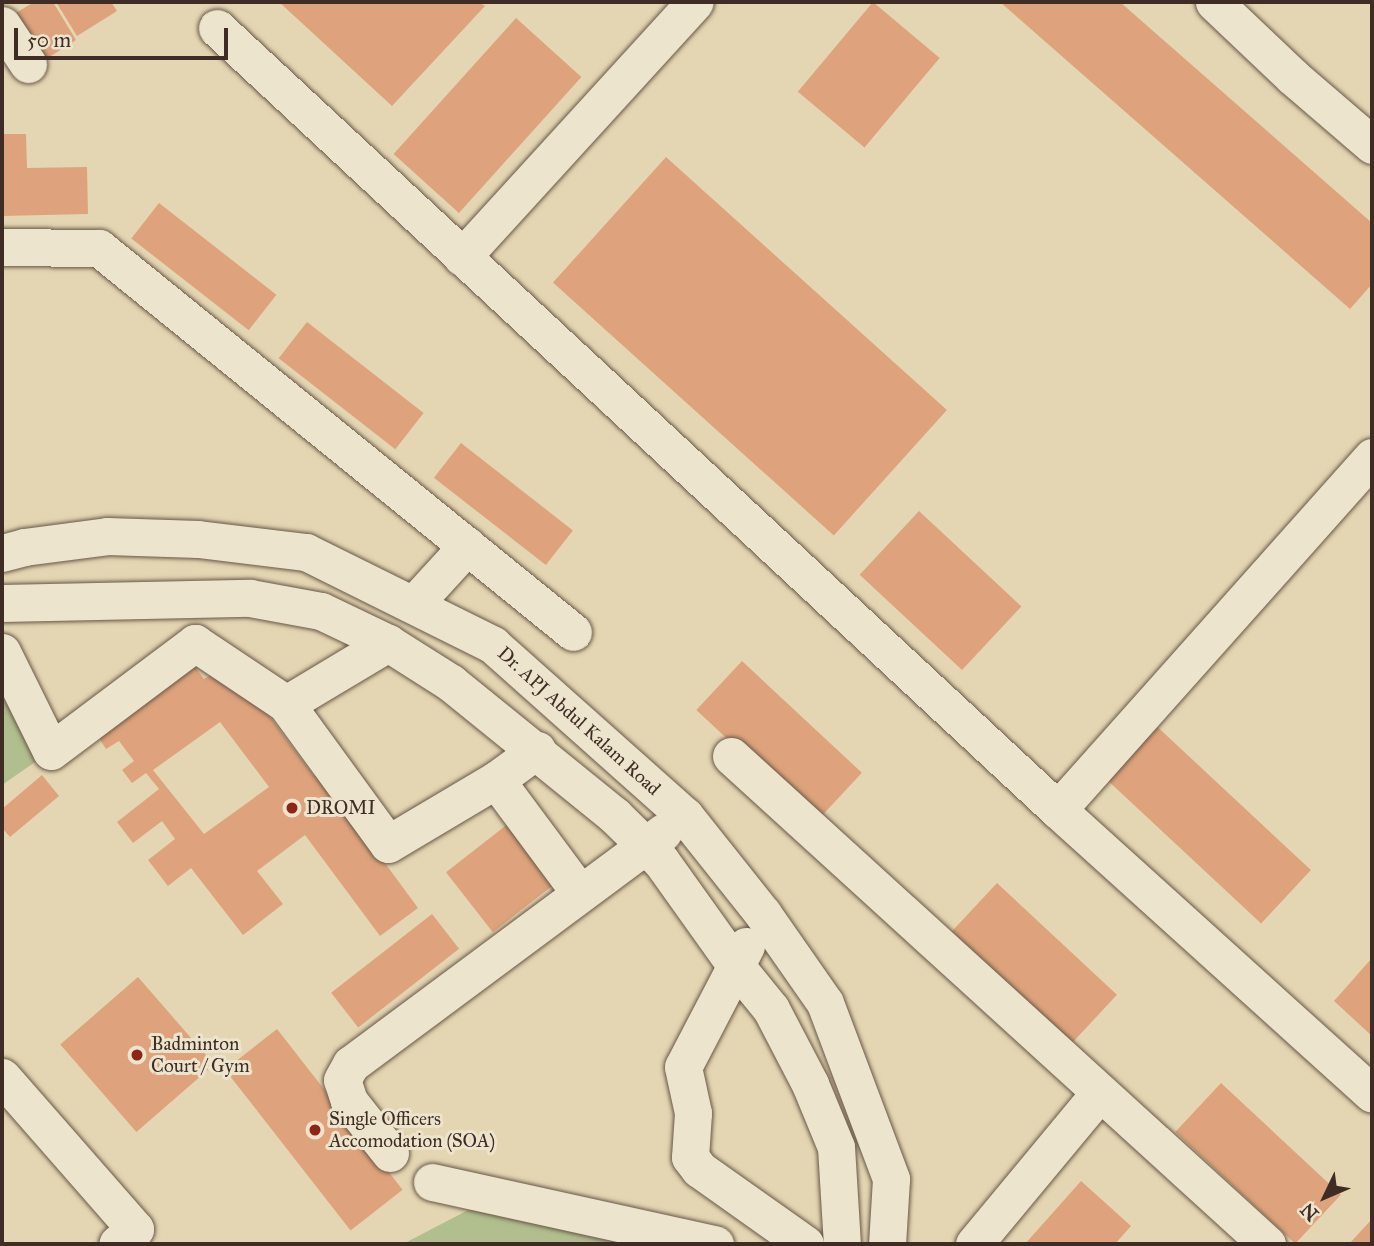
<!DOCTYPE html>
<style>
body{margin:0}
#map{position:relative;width:1374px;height:1246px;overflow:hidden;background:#e4d6b2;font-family:"IM FELL Great Primer",serif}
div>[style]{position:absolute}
.green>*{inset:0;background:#b1be8e}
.building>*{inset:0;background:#dea37c;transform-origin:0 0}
.roads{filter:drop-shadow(0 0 2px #685748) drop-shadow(0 0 2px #685748)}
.minor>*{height:37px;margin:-18.5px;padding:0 18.5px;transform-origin:18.5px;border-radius:18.5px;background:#ede4cd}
.dots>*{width:19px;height:19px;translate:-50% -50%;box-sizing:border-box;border:4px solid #ede4cd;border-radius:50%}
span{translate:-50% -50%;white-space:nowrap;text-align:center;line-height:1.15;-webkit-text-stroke:6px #ede4cd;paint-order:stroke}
.street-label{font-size:19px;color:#3f2d25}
.poi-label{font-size:19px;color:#3f2d25}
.left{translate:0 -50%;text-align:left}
.frame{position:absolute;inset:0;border:4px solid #3f2d25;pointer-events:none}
.north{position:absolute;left:1290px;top:1162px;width:70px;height:70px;-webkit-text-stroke:5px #ede4cd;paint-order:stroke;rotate:226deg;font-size:19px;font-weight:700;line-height:28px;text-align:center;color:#3f2d25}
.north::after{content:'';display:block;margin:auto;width:24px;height:32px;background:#3f2d25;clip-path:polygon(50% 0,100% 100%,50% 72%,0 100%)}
.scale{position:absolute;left:14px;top:28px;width:214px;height:32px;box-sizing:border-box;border:4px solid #3f2d25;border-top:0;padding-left:9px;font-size:21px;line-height:24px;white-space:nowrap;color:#3f2d25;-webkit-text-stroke:5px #ede4cd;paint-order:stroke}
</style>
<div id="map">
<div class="green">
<div style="clip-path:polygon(2px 680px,51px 751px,2px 785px)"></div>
<div style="clip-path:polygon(497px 1195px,697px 1244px,403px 1244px)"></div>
</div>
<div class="building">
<div style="clip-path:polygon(34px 2px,53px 2px,76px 40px,40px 63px,11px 16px)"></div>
<div style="clip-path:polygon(56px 2px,111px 2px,117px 11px,77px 36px)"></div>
<div style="clip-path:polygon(279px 2px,479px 2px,485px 6px,392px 106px)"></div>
<div style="left:873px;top:2px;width:87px;height:117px;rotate:40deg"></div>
<div style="clip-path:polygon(1000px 2px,1120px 2px,1372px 223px,1372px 284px,1350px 309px)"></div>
<div style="left:516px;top:18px;width:88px;height:183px;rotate:42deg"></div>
<div style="clip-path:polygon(2px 134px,26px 134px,27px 168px,87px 167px,88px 214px,2px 216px)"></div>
<div style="left:666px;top:157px;width:378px;height:169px;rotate:42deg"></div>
<div style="left:159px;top:203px;width:149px;height:45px;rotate:38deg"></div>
<div style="left:307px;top:322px;width:148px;height:46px;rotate:38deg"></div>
<div style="left:461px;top:443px;width:142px;height:44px;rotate:38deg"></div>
<div style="left:919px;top:511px;width:140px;height:87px;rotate:43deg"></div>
<div style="left:742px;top:661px;width:164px;height:67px;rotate:43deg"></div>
<div style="clip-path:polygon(evenodd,192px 663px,204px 679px,223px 668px,256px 698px,314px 776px,327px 767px,335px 795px,418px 908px,380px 936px,305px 835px,257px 871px,283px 904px,243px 935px,191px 868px,168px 886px,148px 860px,175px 839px,162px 821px,133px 843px,117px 822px,159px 789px,146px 773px,132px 783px,122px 770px,134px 761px,119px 741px,106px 749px,95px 732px,192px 663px,220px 722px,269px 787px,204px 834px,153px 770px,220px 722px)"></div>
<div style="left:1150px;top:720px;width:220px;height:73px;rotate:43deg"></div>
<div style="clip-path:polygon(42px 775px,59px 796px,10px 837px,2px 828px,2px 809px)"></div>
<div style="left:513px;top:820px;width:76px;height:85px;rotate:52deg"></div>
<div style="left:997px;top:883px;width:164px;height:66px;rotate:43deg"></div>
<div style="left:432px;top:914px;width:44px;height:128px;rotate:52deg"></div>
<div style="clip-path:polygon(1372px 958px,1372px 1036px,1334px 1001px)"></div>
<div style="left:138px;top:977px;width:116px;height:103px;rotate:49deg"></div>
<div style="left:277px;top:1029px;width:204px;height:66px;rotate:52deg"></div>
<div style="left:1221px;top:1083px;width:164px;height:67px;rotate:43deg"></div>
<div style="clip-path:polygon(1081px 1181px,1131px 1226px,1115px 1244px,1025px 1244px)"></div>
<div style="clip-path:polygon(1372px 1219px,1372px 1244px,1349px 1244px)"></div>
</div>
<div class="roads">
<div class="minor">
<div style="left:1214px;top:2px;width:109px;rotate:43.5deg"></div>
<div style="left:1293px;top:77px;width:104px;rotate:40.7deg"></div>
<div style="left:2px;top:25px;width:47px;rotate:56.3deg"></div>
<div style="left:217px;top:28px;width:1148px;rotate:42.92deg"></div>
<div style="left:2px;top:247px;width:97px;rotate:0.6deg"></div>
<div style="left:99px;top:248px;width:610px;rotate:39.01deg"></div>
<div style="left:462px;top:257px;width:345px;rotate:-47.6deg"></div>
<div style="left:1372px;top:457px;width:472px;rotate:131.7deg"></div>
<div style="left:1058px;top:810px;width:423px;rotate:42.1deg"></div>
<div style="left:2px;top:553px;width:23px;rotate:-15deg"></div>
<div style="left:24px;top:547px;width:84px;rotate:-7.5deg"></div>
<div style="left:107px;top:536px;width:91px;rotate:1.9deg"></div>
<div style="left:198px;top:539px;width:109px;rotate:6.9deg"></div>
<div style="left:306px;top:552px;width:209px;rotate:26.4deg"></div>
<div style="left:493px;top:645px;width:257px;rotate:41.7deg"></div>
<div style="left:685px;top:816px;width:125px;rotate:51.5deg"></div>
<div style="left:763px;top:914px;width:108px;rotate:55.1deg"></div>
<div style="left:825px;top:1003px;width:188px;rotate:69.4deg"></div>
<div style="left:891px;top:1179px;width:65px;rotate:93.5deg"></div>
<div style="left:2px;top:603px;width:248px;rotate:-1.2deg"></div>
<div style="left:250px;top:598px;width:72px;rotate:10.4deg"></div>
<div style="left:321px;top:611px;width:74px;rotate:25.5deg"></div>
<div style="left:388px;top:643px;width:75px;rotate:32.4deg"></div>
<div style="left:451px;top:683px;width:210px;rotate:39deg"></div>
<div style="left:614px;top:815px;width:66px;rotate:44.4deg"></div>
<div style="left:661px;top:861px;width:129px;rotate:54.5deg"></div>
<div style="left:736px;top:966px;width:55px;rotate:50.9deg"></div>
<div style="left:771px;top:1009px;width:85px;rotate:62.5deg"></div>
<div style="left:810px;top:1084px;width:68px;rotate:67.6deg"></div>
<div style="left:836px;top:1147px;width:97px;rotate:86.5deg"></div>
<div style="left:414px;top:604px;width:79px;rotate:-47.6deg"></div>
<div style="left:2px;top:652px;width:110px;rotate:63.7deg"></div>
<div style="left:51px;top:751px;width:180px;rotate:-36.9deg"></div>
<div style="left:195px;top:643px;width:110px;rotate:33.8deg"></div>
<div style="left:286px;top:704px;width:173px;rotate:53.9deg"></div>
<div style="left:388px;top:844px;width:126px;rotate:-30.7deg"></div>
<div style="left:496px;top:780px;width:51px;rotate:-36.2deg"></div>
<div style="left:286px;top:704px;width:119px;rotate:-30.9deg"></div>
<div style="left:731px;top:756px;width:725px;rotate:42.32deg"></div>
<div style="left:496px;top:780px;width:141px;rotate:53.4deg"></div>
<div style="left:746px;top:946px;width:136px;rotate:117.5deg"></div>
<div style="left:683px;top:1067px;width:47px;rotate:77.7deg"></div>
<div style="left:693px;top:1113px;width:44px;rotate:93.9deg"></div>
<div style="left:690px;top:1157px;width:15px;rotate:53deg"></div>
<div style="left:699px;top:1169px;width:130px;rotate:35.3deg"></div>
<div style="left:2px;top:1077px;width:202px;rotate:48.8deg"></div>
<div style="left:135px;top:1229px;width:23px;rotate:140deg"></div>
<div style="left:390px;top:1153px;width:66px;rotate:-128.3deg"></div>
<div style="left:349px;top:1101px;width:22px;rotate:-108deg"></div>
<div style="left:342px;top:1080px;width:18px;rotate:-61deg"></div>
<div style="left:351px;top:1064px;width:389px;rotate:-36.6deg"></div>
<div style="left:432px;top:1182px;width:290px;rotate:12.4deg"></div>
<div style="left:974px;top:1244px;width:197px;rotate:-50.3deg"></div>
</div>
</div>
<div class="dots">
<div style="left:292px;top:808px;background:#8f2418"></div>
<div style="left:137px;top:1055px;background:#8f2418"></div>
<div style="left:315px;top:1130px;background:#8f2418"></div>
</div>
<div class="street-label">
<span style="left:579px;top:721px;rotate:42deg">Dr. APJ Abdul Kalam Road</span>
</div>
<div class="poi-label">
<span class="left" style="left:306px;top:808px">DROMI</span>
<span class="left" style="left:151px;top:1055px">Badminton<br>Court / Gym</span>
<span class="left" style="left:329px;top:1130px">Single Officers<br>Accomodation (SOA)</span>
</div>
<div class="frame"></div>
<div class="north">N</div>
<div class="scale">50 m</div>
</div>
